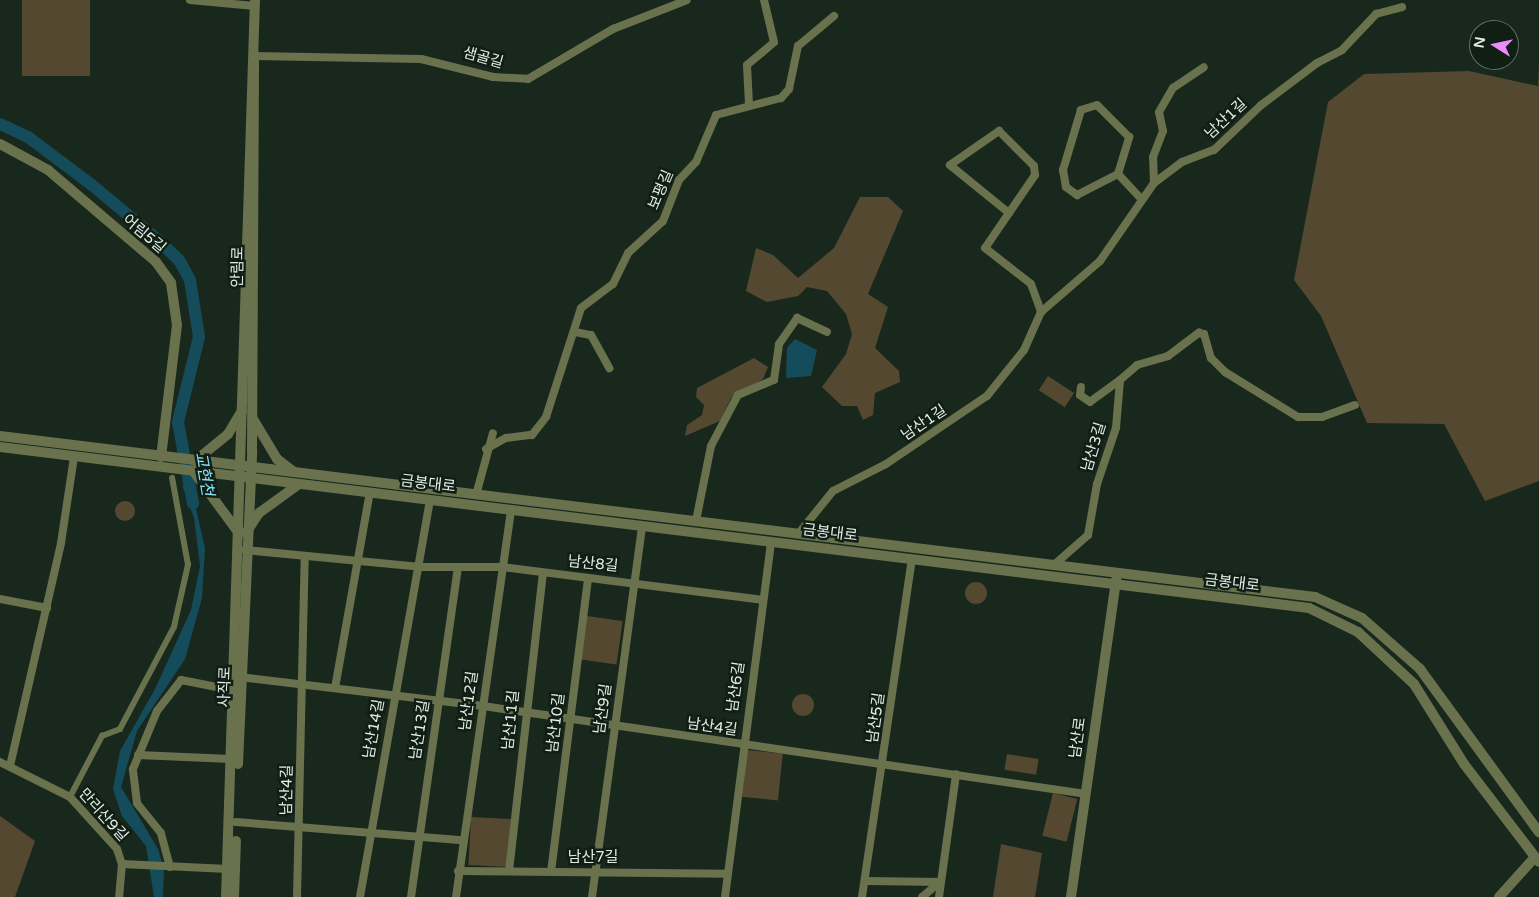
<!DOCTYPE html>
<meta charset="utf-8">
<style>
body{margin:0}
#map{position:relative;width:1539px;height:897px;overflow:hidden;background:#19281d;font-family:"Varela Round","Noto Sans KR",sans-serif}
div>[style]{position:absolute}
.green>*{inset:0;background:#544830;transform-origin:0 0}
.round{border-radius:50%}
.water>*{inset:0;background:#154c5c}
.river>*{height:12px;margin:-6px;padding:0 6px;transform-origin:6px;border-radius:6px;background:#154c5c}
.pedestrian>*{height:5.5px;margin:-2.75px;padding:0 2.75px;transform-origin:2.75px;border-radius:2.75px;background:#69724d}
.minor>*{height:8px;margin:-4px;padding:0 4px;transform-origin:4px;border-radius:4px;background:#69724d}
.tertiary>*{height:10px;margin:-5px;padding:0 5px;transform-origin:5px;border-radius:5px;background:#69724d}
span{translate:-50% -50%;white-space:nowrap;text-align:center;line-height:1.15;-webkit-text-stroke:5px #101e14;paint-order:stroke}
.street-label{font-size:15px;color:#e3ece5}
.water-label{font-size:16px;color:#8ce2fe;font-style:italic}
.north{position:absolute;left:1469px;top:20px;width:50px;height:50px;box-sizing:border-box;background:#101e14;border:1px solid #647068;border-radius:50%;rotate:280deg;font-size:14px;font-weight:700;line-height:20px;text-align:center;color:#e3ece5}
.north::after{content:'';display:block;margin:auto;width:18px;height:22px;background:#ec8cfb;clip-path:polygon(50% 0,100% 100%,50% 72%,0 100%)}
</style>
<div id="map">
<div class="green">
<div style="left:22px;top:0;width:68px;height:76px"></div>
<div style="clip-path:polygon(1539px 64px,1539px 481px,1485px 501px,1444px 424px,1367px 423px,1321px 316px,1294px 280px,1328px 102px,1364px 74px,1469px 71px,1538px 86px)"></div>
<div style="clip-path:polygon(860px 197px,888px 197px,903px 211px,868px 294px,888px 307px,875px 348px,899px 371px,900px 382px,875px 393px,873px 415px,863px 420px,857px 406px,842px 406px,822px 387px,846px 354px,852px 334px,846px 314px,827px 291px,807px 287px,798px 296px,767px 302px,746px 291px,756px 248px,773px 255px,798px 278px,834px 248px)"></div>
<div style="clip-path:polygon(754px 358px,768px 367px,763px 379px,731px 398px,720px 421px,685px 436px,687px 425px,702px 415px,704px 405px,696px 397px,697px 388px)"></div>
<div style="left:1048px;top:376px;width:31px;height:17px;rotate:33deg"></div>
<div class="round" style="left:115px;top:501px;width:20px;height:20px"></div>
<div class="round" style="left:965px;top:582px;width:22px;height:22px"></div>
<div style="left:587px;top:616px;width:36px;height:44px;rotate:8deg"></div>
<div class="round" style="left:792px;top:694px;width:22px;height:22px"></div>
<div style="left:747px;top:750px;width:36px;height:47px;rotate:6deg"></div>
<div style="left:1007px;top:754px;width:32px;height:16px;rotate:9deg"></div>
<div style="left:1053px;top:793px;width:25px;height:44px;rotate:14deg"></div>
<div style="clip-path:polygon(0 816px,35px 841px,15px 897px,0 897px)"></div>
<div style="left:471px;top:817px;width:40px;height:48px;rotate:3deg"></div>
<div style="clip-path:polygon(1001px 844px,1042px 853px,1035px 897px,993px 897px)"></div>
</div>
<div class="water">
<div style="clip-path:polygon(795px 339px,817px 350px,811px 376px,786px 378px,787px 348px)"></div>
<div style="clip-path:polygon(182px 485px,192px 491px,205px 548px,202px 598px,185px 659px,137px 731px,121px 787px,158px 849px,164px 869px,163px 897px,154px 897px,146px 846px,122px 816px,113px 789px,120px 751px,155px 689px,191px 610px,200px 566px,194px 518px)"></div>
</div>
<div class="river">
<div style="left:0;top:124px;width:31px;rotate:25deg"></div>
<div style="left:28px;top:137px;width:80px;rotate:36.9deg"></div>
<div style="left:92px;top:185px;width:86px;rotate:39.8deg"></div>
<div style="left:158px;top:240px;width:29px;rotate:44deg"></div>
<div style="left:179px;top:260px;width:23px;rotate:61deg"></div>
<div style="left:190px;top:280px;width:58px;rotate:81deg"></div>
<div style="left:199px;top:337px;width:88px;rotate:103.9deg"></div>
<div style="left:178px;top:422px;width:83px;rotate:79.6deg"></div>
</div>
<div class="pedestrian">
<div style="left:70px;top:797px;width:69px;rotate:-62.3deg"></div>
<div style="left:102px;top:736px;width:19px;rotate:-21deg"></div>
<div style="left:120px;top:729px;width:115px;rotate:-62.1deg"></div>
<div style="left:174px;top:627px;width:64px;rotate:-77.3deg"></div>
<div style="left:188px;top:565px;width:88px;rotate:-100.4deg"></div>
</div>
<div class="minor">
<div style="left:190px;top:0;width:65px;rotate:5.3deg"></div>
<div style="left:253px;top:56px;width:168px;rotate:1deg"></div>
<div style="left:421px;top:59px;width:74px;rotate:14deg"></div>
<div style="left:493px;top:77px;width:35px;rotate:3deg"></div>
<div style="left:528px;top:79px;width:99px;rotate:-30.5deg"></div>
<div style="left:613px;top:29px;width:79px;rotate:-21.4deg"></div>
<div style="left:749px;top:104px;width:39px;rotate:-93deg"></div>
<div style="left:747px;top:65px;width:35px;rotate:-40deg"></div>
<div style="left:774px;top:42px;width:43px;rotate:-103.4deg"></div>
<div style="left:1118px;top:174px;width:39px;rotate:-73deg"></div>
<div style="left:1129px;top:137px;width:45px;rotate:-135deg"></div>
<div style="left:1097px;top:105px;width:17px;rotate:163deg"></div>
<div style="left:1081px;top:110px;width:63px;rotate:106.7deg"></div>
<div style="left:1063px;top:170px;width:17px;rotate:80deg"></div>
<div style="left:1066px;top:187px;width:14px;rotate:36deg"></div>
<div style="left:1077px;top:195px;width:46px;rotate:-27.1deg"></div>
<div style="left:1118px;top:174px;width:34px;rotate:47deg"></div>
<div style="left:1154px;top:183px;width:26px;rotate:-92deg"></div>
<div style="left:1153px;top:157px;width:28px;rotate:-69deg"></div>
<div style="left:1163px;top:131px;width:19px;rotate:-102deg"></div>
<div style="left:1159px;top:112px;width:28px;rotate:-60deg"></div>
<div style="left:1173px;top:88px;width:37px;rotate:-34deg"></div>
<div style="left:1009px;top:213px;width:76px;rotate:-140.9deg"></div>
<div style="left:950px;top:165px;width:60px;rotate:-34.8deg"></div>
<div style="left:999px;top:131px;width:49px;rotate:45deg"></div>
<div style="left:1034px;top:166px;width:9px;rotate:84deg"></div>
<div style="left:1035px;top:175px;width:46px;rotate:124.4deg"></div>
<div style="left:1009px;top:213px;width:42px;rotate:124.4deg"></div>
<div style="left:985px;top:248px;width:58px;rotate:38deg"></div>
<div style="left:1031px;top:284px;width:30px;rotate:70deg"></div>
<div style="left:575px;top:332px;width:16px;rotate:11deg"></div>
<div style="left:591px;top:335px;width:38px;rotate:61deg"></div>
<div style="left:1120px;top:380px;width:23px;rotate:-41deg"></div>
<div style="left:1137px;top:365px;width:32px;rotate:-16deg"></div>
<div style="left:1168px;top:356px;width:39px;rotate:-37deg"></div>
<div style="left:1199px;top:333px;width:5px;rotate:11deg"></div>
<div style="left:1204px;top:334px;width:25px;rotate:74deg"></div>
<div style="left:1211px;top:358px;width:20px;rotate:45deg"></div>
<div style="left:1225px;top:372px;width:86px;rotate:31.7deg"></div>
<div style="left:1298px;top:417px;width:24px"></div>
<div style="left:1322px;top:417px;width:35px;rotate:-20deg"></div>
<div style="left:486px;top:449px;width:23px;rotate:-29deg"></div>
<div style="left:506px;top:438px;width:26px;rotate:-7deg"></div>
<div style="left:532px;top:435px;width:23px;rotate:-52deg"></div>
<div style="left:546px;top:417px;width:114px;rotate:-72.2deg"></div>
<div style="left:581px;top:308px;width:40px;rotate:-37deg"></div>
<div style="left:613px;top:284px;width:34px;rotate:-64deg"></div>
<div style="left:628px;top:253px;width:47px;rotate:-42.4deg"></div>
<div style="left:663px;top:221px;width:44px;rotate:-68.7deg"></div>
<div style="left:679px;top:180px;width:25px;rotate:-47deg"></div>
<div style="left:696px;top:162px;width:51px;rotate:-66.9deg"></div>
<div style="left:716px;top:115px;width:67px;rotate:-14.7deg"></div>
<div style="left:781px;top:98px;width:12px;rotate:-48deg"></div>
<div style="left:789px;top:89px;width:44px;rotate:-78.2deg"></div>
<div style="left:798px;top:46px;width:47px;rotate:-39.8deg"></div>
<div style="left:476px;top:495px;width:64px;rotate:-74.7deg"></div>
<div style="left:696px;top:521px;width:76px;rotate:-78.7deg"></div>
<div style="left:711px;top:446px;width:58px;rotate:-62.1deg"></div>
<div style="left:738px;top:395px;width:39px;rotate:-23deg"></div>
<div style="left:774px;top:380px;width:36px;rotate:-82deg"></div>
<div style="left:779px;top:344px;width:32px;rotate:-55deg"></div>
<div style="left:797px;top:318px;width:33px;rotate:25deg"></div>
<div style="left:799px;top:533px;width:54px;rotate:-51deg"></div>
<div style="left:833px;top:491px;width:59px;rotate:-27deg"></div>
<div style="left:886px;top:464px;width:122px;rotate:-34deg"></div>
<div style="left:987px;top:396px;width:59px;rotate:-51.2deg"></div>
<div style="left:1024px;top:350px;width:42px;rotate:-65.9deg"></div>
<div style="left:1041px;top:312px;width:78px;rotate:-40.8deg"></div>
<div style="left:1100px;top:261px;width:95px;rotate:-55.3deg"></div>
<div style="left:1154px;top:183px;width:35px;rotate:-37deg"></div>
<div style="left:1182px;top:162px;width:34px;rotate:-21deg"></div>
<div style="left:1214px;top:150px;width:64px;rotate:-43.7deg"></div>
<div style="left:1260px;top:106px;width:71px;rotate:-37deg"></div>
<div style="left:1317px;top:63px;width:28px;rotate:-27deg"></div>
<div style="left:1342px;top:50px;width:50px;rotate:-46.6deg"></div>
<div style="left:1376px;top:14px;width:27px;rotate:-15deg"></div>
<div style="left:245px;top:550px;width:176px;rotate:5.5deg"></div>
<div style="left:420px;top:567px;width:82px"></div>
<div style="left:502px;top:567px;width:262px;rotate:7.2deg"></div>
<div style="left:1055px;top:564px;width:44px;rotate:-41.3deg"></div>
<div style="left:1088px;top:535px;width:52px;rotate:-80deg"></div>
<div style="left:1097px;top:484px;width:59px;rotate:-71.3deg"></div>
<div style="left:1116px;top:428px;width:48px;rotate:-85.2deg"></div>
<div style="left:1120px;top:380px;width:37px;rotate:144deg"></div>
<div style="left:1090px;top:402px;width:12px;rotate:-145deg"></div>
<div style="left:1080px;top:395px;width:8px;rotate:-83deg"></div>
<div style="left:0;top:599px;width:48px;rotate:10.8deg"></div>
<div style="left:240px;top:677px;width:245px;rotate:6.8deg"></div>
<div style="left:483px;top:706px;width:609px;rotate:8.3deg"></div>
<div style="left:335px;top:688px;width:199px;rotate:-79.9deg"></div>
<div style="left:138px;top:755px;width:93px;rotate:2.5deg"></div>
<div style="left:0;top:762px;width:78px;rotate:26.6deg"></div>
<div style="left:70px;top:797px;width:70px;rotate:47.9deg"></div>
<div style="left:117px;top:849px;width:16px;rotate:72deg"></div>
<div style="left:122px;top:864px;width:33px;rotate:95deg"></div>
<div style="left:10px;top:766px;width:229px;rotate:-77.1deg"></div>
<div style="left:61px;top:543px;width:87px;rotate:-81.4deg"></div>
<div style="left:236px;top:822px;width:227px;rotate:4.6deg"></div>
<div style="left:122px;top:864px;width:106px;rotate:2.7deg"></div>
<div style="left:170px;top:867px;width:35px;rotate:-105deg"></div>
<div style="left:161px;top:833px;width:38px;rotate:-129deg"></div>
<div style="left:137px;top:803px;width:34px;rotate:-97deg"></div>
<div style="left:133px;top:769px;width:63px;rotate:-67.5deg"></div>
<div style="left:157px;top:711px;width:39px;rotate:-52deg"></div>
<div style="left:181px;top:680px;width:52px;rotate:11.1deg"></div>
<div style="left:458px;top:871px;width:270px;rotate:0.6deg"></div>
<div style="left:509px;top:871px;width:300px;rotate:-83.5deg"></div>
<div style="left:551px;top:872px;width:296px;rotate:-82.8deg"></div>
<div style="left:868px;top:881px;width:72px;rotate:0.8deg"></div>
<div style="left:297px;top:897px;width:341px;rotate:-88.7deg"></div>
<div style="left:360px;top:897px;width:403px;rotate:-80deg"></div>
<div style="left:411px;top:897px;width:332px;rotate:-81.9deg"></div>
<div style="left:456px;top:897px;width:392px;rotate:-81.9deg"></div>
<div style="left:592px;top:897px;width:375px;rotate:-82.3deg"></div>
<div style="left:725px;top:897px;width:359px;rotate:-82.6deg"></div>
<div style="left:862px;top:897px;width:342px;rotate:-81.6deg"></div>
<div style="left:922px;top:897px;width:23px;rotate:-40deg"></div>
<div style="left:939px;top:897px;width:124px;rotate:-82.1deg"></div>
</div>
<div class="tertiary">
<div style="left:0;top:144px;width:55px;rotate:28.4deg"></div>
<div style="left:48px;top:170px;width:142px;rotate:40.4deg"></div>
<div style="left:156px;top:262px;width:26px;rotate:54deg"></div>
<div style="left:171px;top:283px;width:42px;rotate:81.9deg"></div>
<div style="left:177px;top:325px;width:133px;rotate:96.9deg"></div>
<div style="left:253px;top:419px;width:47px;rotate:59deg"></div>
<div style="left:277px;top:459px;width:21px;rotate:37deg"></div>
<div style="left:0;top:436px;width:1325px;rotate:6.98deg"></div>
<div style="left:1315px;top:597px;width:51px;rotate:24.1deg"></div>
<div style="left:1362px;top:618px;width:77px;rotate:41.3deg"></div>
<div style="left:1420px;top:669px;width:202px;rotate:53.9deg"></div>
<div style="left:0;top:447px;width:1319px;rotate:7.01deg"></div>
<div style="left:1309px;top:608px;width:55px;rotate:26.1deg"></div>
<div style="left:1358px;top:632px;width:76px;rotate:42.9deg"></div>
<div style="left:1414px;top:684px;width:94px;rotate:58deg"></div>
<div style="left:1464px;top:764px;width:123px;rotate:52.6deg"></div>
<div style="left:195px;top:461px;width:43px;rotate:-39.3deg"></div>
<div style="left:228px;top:434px;width:27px;rotate:-59deg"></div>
<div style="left:194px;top:472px;width:74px;rotate:53.7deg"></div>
<div style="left:246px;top:533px;width:24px;rotate:-57deg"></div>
<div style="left:259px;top:513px;width:49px;rotate:-35.9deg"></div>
<div style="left:238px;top:764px;width:314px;rotate:-87.4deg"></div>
<div style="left:252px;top:450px;width:390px;rotate:-89.7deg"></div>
<div style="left:226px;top:897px;width:897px;rotate:-88.15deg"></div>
<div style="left:234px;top:897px;width:56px;rotate:-88deg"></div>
<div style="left:1071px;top:897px;width:321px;rotate:-81.9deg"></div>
<div style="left:1499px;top:897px;width:54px;rotate:-48deg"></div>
</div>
<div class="street-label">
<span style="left:483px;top:58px;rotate:16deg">샘골길</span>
<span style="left:1226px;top:119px;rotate:-43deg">남산1길</span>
<span style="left:661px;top:190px;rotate:-67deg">보평길</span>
<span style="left:144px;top:234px;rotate:40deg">어림5길</span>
<span style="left:238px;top:267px;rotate:-89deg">안림로</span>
<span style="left:924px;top:423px;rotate:-34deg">남산1길</span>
<span style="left:1094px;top:447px;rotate:-73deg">남산3길</span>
<span style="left:428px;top:484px;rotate:7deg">금봉대로</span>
<span style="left:830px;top:533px;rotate:7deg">금봉대로</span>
<span style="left:593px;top:564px;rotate:6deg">남산8길</span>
<span style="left:1232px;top:583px;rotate:7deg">금봉대로</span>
<span style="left:225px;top:687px;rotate:-88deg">사직로</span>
<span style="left:736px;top:687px;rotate:-82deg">남산6길</span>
<span style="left:469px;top:701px;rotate:-82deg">남산12길</span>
<span style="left:603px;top:709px;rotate:-82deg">남산9길</span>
<span style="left:876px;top:718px;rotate:-82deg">남산5길</span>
<span style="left:511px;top:720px;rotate:-84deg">남산11길</span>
<span style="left:556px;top:723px;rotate:-83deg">남산10길</span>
<span style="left:712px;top:727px;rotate:8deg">남산4길</span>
<span style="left:374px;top:729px;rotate:-80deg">남산14길</span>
<span style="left:420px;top:730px;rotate:-81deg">남산13길</span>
<span style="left:1078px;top:738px;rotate:-82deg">남산로</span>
<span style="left:287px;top:790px;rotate:-89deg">남산4길</span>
<span style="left:103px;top:815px;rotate:48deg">만리산9길</span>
<span style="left:593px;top:858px">남산7길</span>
</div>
<div class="water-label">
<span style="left:204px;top:474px;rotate:80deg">교현천</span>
</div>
<div class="north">N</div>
</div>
